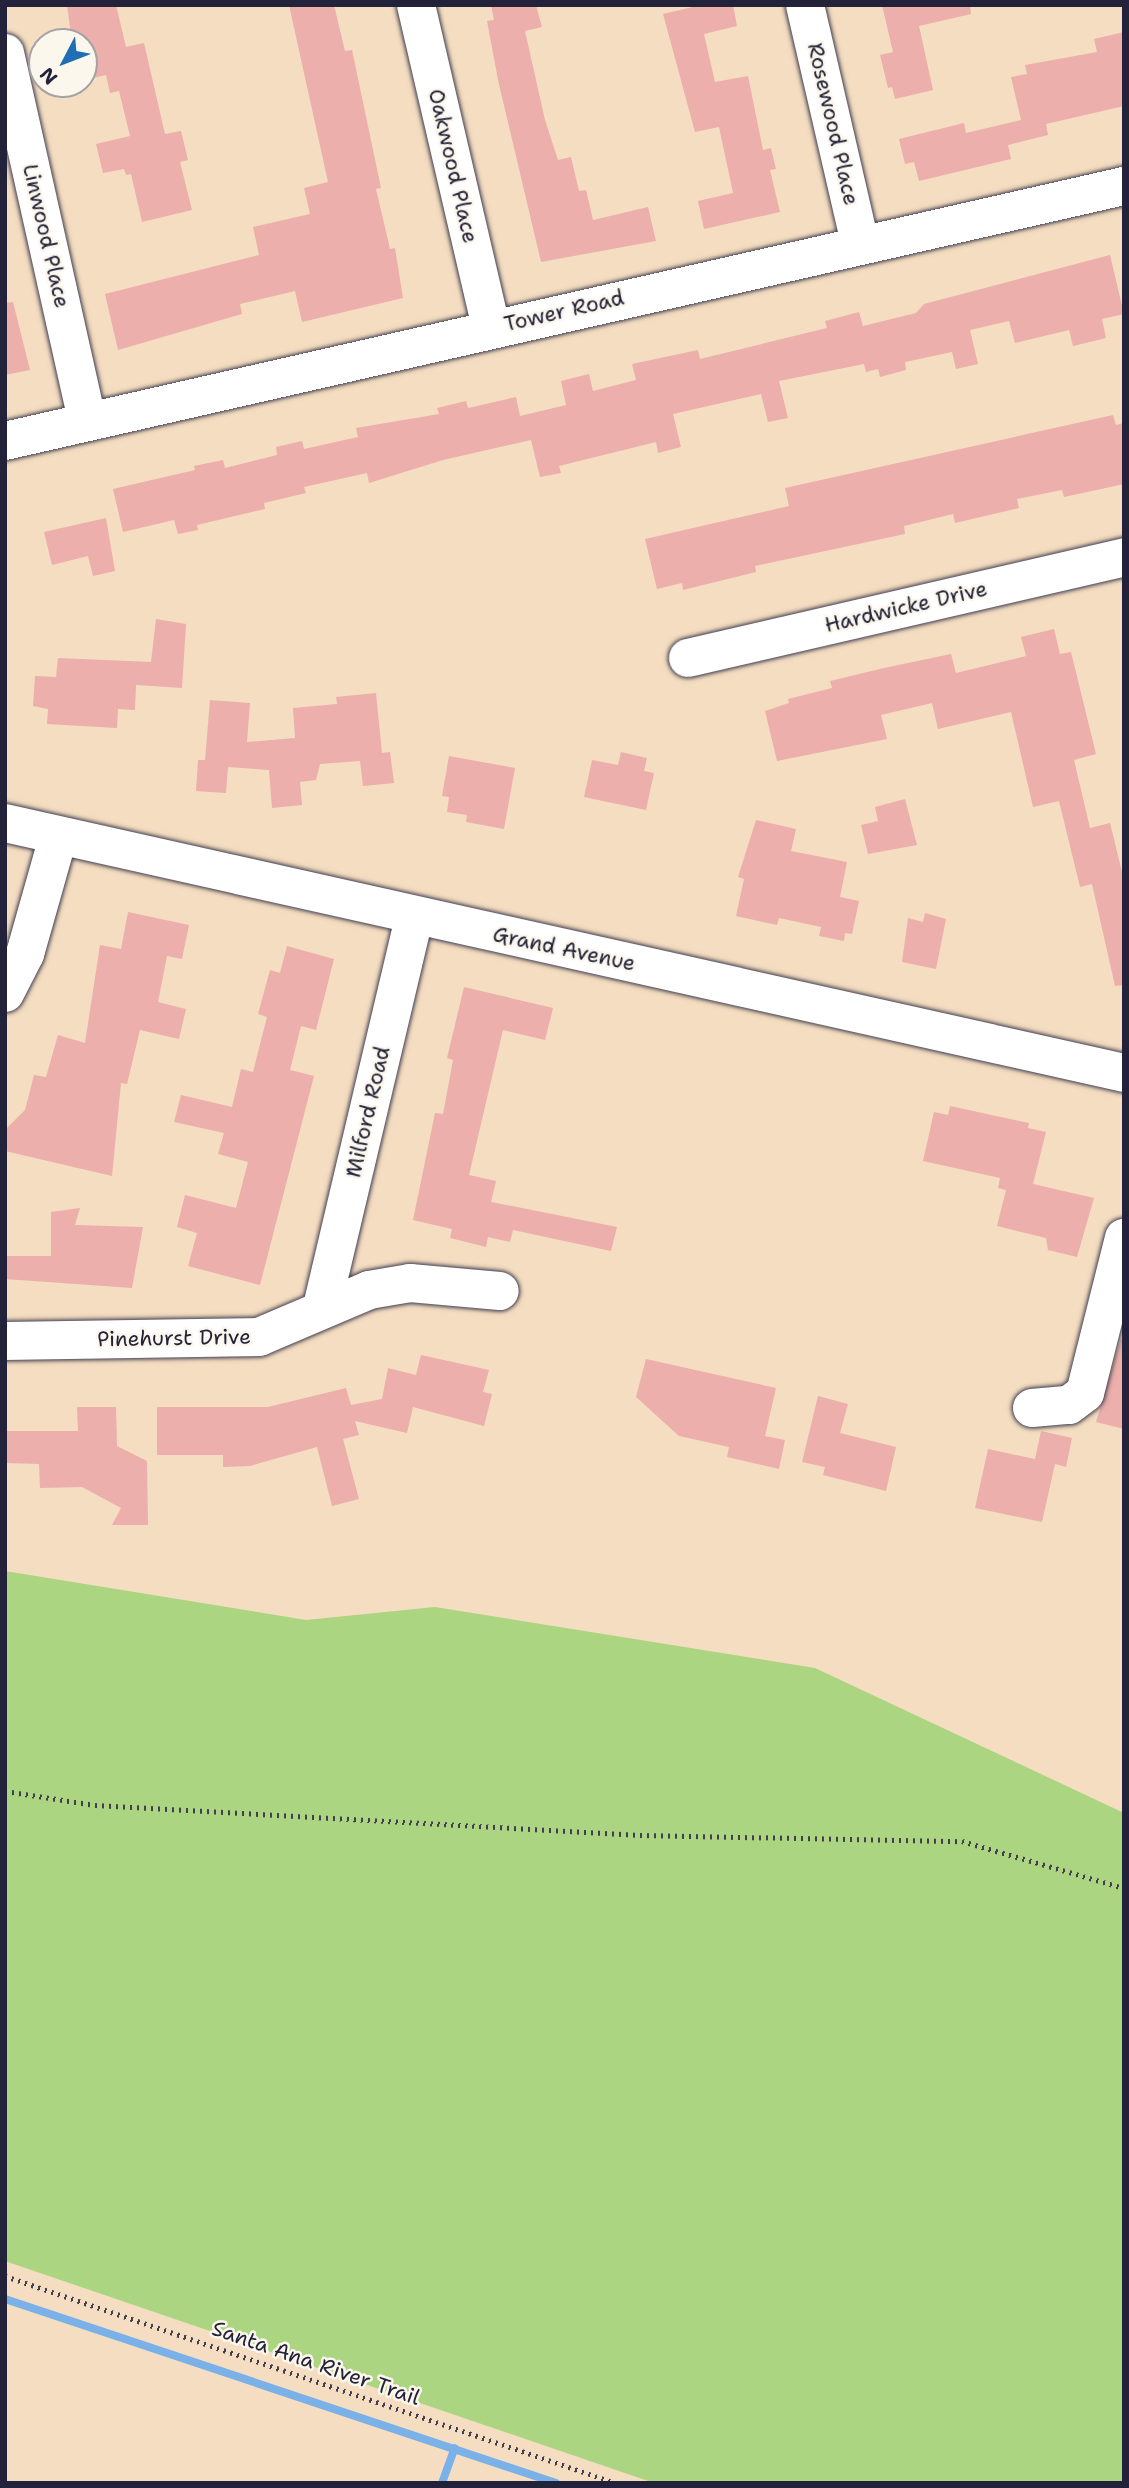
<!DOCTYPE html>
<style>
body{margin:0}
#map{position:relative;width:1129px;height:2488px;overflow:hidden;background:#f4ddc0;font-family:"Shantell Sans",sans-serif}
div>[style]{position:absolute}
.green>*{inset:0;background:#abd581}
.stream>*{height:8px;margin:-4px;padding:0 4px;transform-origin:4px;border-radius:4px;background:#7ab1e9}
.building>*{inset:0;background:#ecafab}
.path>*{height:4.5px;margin-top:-2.25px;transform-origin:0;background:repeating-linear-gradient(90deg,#423e4f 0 2px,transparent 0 7px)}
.roads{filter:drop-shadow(0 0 2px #423e4f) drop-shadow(0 0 2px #423e4f)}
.minor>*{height:38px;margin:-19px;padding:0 19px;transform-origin:19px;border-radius:19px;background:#fff}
span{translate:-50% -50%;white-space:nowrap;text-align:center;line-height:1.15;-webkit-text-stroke:5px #fbf7ec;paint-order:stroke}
.street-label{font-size:21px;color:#22223b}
.frame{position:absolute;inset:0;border:7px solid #22223b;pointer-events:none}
.north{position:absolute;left:28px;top:28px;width:70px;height:70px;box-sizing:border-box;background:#fbf7ec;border:2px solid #a4a2a5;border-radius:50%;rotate:228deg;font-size:19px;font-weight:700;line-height:28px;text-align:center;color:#22223b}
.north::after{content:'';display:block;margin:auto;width:24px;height:32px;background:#1f6fb2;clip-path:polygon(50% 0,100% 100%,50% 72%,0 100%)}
</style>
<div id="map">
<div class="green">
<div style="clip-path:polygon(5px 1571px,306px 1620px,435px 1607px,815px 1668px,1124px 1813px,1124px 2483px,654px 2483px,5px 2261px)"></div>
</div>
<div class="stream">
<div style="left:5px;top:2299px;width:581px;rotate:18.47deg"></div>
<div style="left:442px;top:2483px;width:37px;rotate:-70deg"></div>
</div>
<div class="building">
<div style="clip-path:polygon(67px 5px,116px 5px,126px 47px,144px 43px,165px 134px,181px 131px,188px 160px,180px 162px,192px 210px,142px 222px,131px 174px,126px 175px,124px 169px,103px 173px,96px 144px,130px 136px,119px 91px,110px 93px,106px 75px,84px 80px,84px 42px,72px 42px)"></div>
<div style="clip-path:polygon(289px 5px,334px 5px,345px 51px,352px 50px,381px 188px,376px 189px,390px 249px,395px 248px,403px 298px,302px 322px,295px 291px,240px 304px,242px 314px,118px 350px,105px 294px,259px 255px,253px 227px,310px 214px,304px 188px,328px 182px)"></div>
<div style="clip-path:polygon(491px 5px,536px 5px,542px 27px,525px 31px,545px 120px,558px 160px,571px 157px,579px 191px,586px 190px,593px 220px,648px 207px,656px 241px,541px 262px,498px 80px,487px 21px,494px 20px)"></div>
<div style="clip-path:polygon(701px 5px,733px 5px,737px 26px,704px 34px,715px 82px,748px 76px,763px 150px,771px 148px,776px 169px,770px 170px,780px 212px,704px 229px,698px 201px,733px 193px,719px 127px,695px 132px,663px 14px)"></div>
<div style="clip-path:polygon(882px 5px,970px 5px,971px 14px,919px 26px,933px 90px,895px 99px,892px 87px,888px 88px,880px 55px,893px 52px)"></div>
<div style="clip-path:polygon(1124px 32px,1124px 106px,1046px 124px,1048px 135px,1008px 145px,1011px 159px,919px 181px,914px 162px,905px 164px,899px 139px,964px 123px,966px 133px,1021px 120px,1011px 77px,1027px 74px,1025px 65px,1097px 52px,1094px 39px)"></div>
<div style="clip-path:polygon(1110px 255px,1124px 314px,1102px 319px,1106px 338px,1073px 346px,1069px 330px,1015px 343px,1009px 321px,970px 330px,978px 364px,956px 369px,952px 352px,905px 362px,906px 370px,880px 377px,878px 369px,866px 372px,864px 364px,779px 381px,788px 418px,768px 422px,761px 394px,673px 414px,681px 447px,658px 453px,656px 442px,559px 466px,561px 473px,540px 477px,531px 440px,443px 460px,369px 483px,367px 473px,304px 487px,306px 493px,264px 503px,265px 509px,197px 525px,198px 530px,178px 534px,174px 520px,123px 532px,113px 489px,195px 470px,194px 466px,223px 460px,225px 468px,277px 455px,276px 447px,302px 441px,304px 449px,358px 437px,356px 428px,439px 414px,437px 408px,466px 401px,468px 408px,516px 397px,520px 416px,566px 405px,561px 381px,589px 374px,593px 391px,636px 380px,632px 364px,698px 350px,700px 359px,827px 328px,825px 321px,859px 312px,863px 326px,916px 313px,924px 304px)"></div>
<div style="clip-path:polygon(13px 302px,30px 370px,5px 375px,5px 303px)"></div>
<div style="clip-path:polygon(1113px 415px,1116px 425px,1124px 423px,1124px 484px,1064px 497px,1062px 490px,1017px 499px,1019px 508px,955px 523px,953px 514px,904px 526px,905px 534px,755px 566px,756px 572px,683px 590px,682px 583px,657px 589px,645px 539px,789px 506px,785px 488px)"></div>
<div style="clip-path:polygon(106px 518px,115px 571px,93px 576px,88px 556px,52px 565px,44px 532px)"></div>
<div style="clip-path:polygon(156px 619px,186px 624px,182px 688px,136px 685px,135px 710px,118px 709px,117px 728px,47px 724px,48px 709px,33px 706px,35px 676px,56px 677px,58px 658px,151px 662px)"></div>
<div style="clip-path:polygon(1054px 629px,1060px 654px,1071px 652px,1096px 754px,1074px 760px,1090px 828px,1110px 823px,1124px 880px,1124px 985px,1115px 986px,1092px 884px,1080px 887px,1059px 801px,1033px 807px,1011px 712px,938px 729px,932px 703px,881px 715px,887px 739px,777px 761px,765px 711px,789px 703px,788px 699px,832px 688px,830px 681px,884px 668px,951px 654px,956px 673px,1026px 656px,1021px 637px)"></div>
<div style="clip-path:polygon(376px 693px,382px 753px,390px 752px,394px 783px,363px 786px,360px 761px,320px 764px,316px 780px,300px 782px,302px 805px,272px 808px,269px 770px,228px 767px,226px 793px,196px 791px,198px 760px,205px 760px,210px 700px,250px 703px,247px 742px,295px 738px,293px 708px,337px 704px,336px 697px)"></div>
<div style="clip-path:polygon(621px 752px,647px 758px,644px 771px,654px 773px,646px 810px,584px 797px,592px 760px,618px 765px)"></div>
<div style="clip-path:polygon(449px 756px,515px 768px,504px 829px,466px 822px,467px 815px,447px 812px,449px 797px,442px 796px)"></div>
<div style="clip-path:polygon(905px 799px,917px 845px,868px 854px,861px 825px,878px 821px,875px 807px)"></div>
<div style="clip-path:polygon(756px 820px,796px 829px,791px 851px,847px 862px,840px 897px,859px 901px,852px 934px,845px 933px,844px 941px,819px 936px,821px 927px,779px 918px,777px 925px,736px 916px,744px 879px,738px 877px)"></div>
<div style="clip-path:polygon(128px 912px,189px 925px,182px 959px,167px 956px,158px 1002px,186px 1009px,179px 1039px,140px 1030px,127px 1084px,121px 1083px,112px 1176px,5px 1151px,5px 1130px,25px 1110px,34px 1075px,46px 1077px,58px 1035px,85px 1043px,100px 945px,121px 949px)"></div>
<div style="clip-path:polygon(925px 913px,946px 919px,936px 969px,902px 962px,908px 918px,923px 922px)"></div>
<div style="clip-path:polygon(287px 946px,334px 959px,316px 1030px,301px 1026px,290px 1070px,314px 1076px,260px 1285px,188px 1266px,197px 1233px,177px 1227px,185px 1195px,236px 1208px,248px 1162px,218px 1154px,224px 1133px,174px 1122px,181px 1095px,232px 1107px,241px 1069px,253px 1072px,267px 1017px,258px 1014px,270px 970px,280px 973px)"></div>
<div style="clip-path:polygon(464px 987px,553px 1008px,545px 1040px,503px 1030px,469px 1175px,496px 1181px,491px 1202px,617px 1227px,611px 1251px,513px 1230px,510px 1242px,488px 1237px,486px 1247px,450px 1238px,452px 1229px,413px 1220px,435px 1113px,443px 1114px,453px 1060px,447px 1058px)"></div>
<div style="clip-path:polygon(950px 1106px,1029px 1123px,1028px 1128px,1046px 1132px,1033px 1184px,1094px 1198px,1077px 1257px,1048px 1250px,1046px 1238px,997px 1226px,1006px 1190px,998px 1188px,1000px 1178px,923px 1161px,934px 1112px,948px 1115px)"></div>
<div style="clip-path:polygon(80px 1208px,75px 1225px,143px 1227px,132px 1288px,5px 1279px,5px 1256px,51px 1256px,51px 1212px)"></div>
<div style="clip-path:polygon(1121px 1339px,1124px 1339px,1124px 1429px,1096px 1422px)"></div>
<div style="clip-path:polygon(421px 1355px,489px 1370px,483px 1392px,492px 1394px,484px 1426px,413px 1407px,407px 1433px,355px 1421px,359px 1435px,343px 1439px,359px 1499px,332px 1506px,317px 1447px,250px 1466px,223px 1467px,223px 1455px,157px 1455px,157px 1407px,268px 1407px,346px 1388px,351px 1405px,382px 1399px,388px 1368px,416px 1375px)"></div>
<div style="clip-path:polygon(646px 1359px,776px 1388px,765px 1436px,785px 1440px,779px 1469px,727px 1457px,729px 1447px,679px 1436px,636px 1397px)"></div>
<div style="clip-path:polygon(818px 1396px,848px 1404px,840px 1433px,896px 1447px,886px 1491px,823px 1475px,825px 1467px,802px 1462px)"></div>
<div style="clip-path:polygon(77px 1407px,116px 1407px,117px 1446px,147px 1461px,148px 1525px,112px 1525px,121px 1508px,82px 1487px,40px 1488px,39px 1464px,5px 1463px,5px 1431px,78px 1431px)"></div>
<div style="clip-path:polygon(1041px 1431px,1072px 1438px,1066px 1467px,1055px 1464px,1042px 1522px,975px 1508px,988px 1449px,1035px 1459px)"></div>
</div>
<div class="path">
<div style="left:5px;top:1791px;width:91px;rotate:8.8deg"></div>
<div style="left:95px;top:1805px;width:546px;rotate:3.15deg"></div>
<div style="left:640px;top:1835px;width:322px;rotate:1.1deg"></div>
<div style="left:962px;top:1841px;width:169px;rotate:16.2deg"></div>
<div style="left:5px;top:2276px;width:645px;rotate:18.72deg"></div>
</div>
<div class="roads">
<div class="minor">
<div style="left:416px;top:5px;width:332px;rotate:76.9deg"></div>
<div style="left:805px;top:5px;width:244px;rotate:77deg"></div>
<div style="left:5px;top:53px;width:376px;rotate:77.4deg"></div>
<div style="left:5px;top:441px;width:1148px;rotate:-12.84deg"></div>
<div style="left:688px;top:658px;width:448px;rotate:-13deg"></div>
<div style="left:5px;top:823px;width:1147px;rotate:12.59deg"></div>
<div style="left:5px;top:993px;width:44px;rotate:-62.9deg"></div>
<div style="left:25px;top:954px;width:122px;rotate:-74.2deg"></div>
<div style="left:322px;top:1307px;width:401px;rotate:-76.7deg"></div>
<div style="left:5px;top:1341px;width:254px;rotate:-0.9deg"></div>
<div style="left:259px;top:1337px;width:120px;rotate:-23.1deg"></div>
<div style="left:369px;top:1290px;width:42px;rotate:-9.7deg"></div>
<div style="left:410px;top:1283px;width:90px;rotate:5.1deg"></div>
<div style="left:1032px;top:1408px;width:37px;rotate:-5deg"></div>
<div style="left:1069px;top:1405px;width:20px;rotate:-37deg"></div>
<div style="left:1085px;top:1393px;width:160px;rotate:-75.9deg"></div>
</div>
</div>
<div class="street-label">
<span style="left:833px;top:124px;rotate:77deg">Rosewood Place</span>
<span style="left:453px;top:166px;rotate:77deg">Oakwood Place</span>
<span style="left:46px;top:236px;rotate:77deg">Linwood Place</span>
<span style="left:564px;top:311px;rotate:-13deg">Tower Road</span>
<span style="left:906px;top:607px;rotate:-13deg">Hardwicke Drive</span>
<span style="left:564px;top:949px;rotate:12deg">Grand Avenue</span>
<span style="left:368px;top:1112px;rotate:-77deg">Milford Road</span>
<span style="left:174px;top:1338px;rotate:-1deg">Pinehurst Drive</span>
<span style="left:316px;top:2363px;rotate:19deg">Santa Ana River Trail</span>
</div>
<div class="frame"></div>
<div class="north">N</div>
</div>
